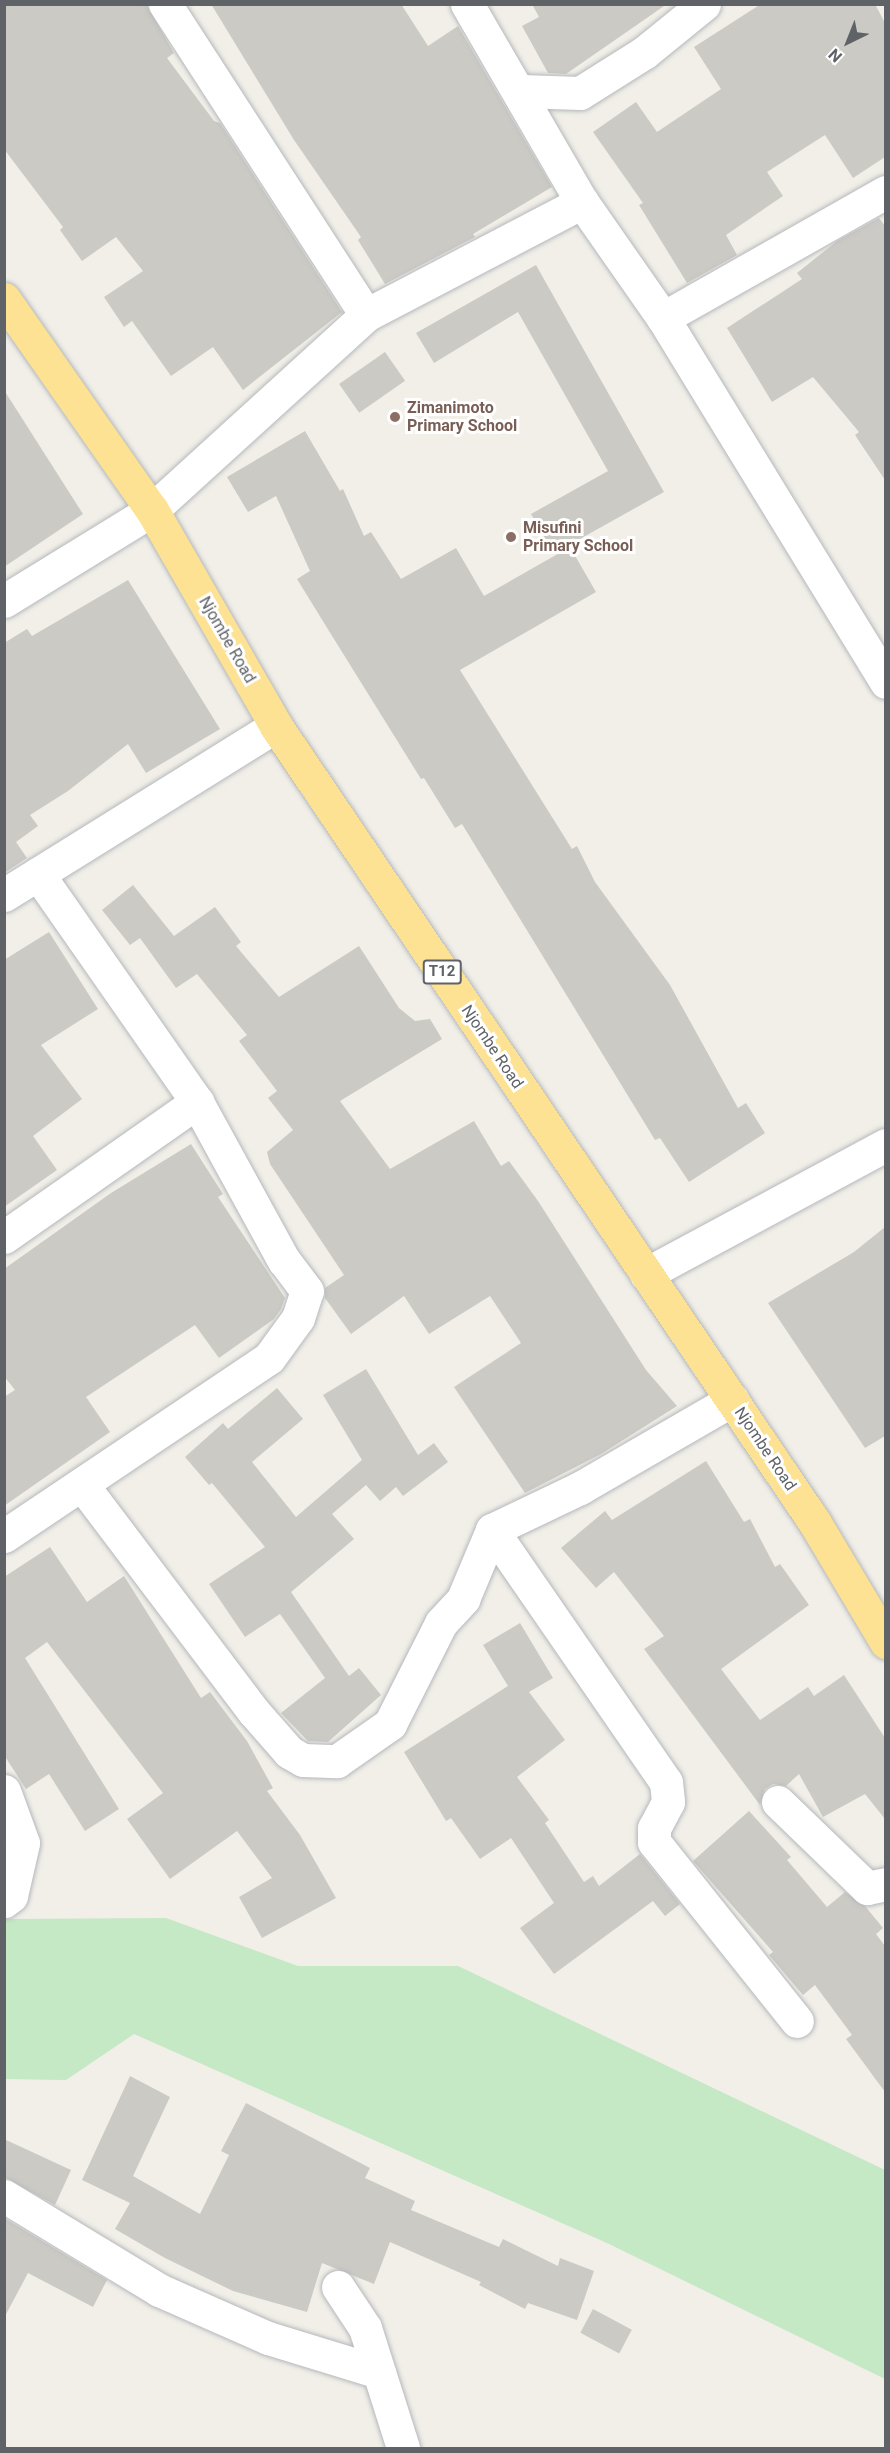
<!DOCTYPE html>
<style>
body{margin:0}
#map{position:relative;width:890px;height:2453px;overflow:hidden;background:#f1efe8;font-family:Roboto,sans-serif}
div>[style]{position:absolute}
.green>*{inset:0;background:#c5e8c5}
.building>*{inset:0;background:#cccac5;transform-origin:0 0}
.roads{filter:drop-shadow(0 0 2px #b5b8bc) drop-shadow(0 0 2px #b5b8bc)}
.minor>*{height:33px;margin:-16.5px;padding:0 16.5px;transform-origin:16.5px;border-radius:16.5px;background:#fff}
.highway>*{height:33px;margin:-16.5px;padding:0 16.5px;transform-origin:16.5px;border-radius:16.5px;background:#fde293}
.dots>*{width:16px;height:16px;translate:-50% -50%;box-sizing:border-box;border:3px solid #fff;border-radius:50%}
span{translate:-50% -50%;white-space:nowrap;text-align:center;line-height:1.15;-webkit-text-stroke:6px #fff;paint-order:stroke}
.shield-label span{padding:2px 4px;background:#fff;border:2px solid;border-radius:4px;-webkit-text-stroke-width:0}
.shield-label{font-size:15px;color:#5f6368;font-weight:700}
.education-label{font-size:16px;color:#785e54;font-weight:700}
.left{translate:0 -50%;text-align:left}
.street-label{font-size:16px;color:#5f6368}
.frame{position:absolute;inset:0;border:6px solid #5f6368;pointer-events:none}
.north{position:absolute;left:818px;top:12px;width:60px;height:60px;-webkit-text-stroke:4px #fff;paint-order:stroke;rotate:223deg;font-size:16px;font-weight:700;line-height:24px;text-align:center;color:#5f6368}
.north::after{content:'';display:block;margin:auto;width:21px;height:27px;background:#5f6368;clip-path:polygon(50% 0,100% 100%,50% 72%,0 100%)}
</style>
<div id="map">
<div class="green">
<div style="clip-path:polygon(166px 1918px,298px 1966px,458px 1966px,885px 2170px,885px 2379px,607px 2243px,134px 2034px,66px 2080px,5px 2079px,5px 1919px)"></div>
</div>
<div class="building">
<div style="clip-path:polygon(4px 4px,146px 4px,174px 53px,167px 58px,214px 121px,220px 123px,342px 312px,243px 390px,213px 347px,171px 376px,132px 321px,124px 327px,104px 297px,143px 271px,116px 237px,82px 261px,60px 230px,63px 227px,4px 149px)"></div>
<div style="clip-path:polygon(211px 4px,401px 4px,428px 46px,458px 26px,552px 187px,473px 234px,475px 237px,385px 284px,358px 240px,361px 237px,294px 140px)"></div>
<div style="clip-path:polygon(532px 4px,667px 4px,566px 74px,548px 73px,522px 26px,539px 17px)"></div>
<div style="clip-path:polygon(761px 4px,875px 4px,885px 23px,885px 157px,853px 178px,825px 135px,767px 172px,783px 196px,726px 235px,737px 255px,687px 283px,639px 205px,643px 203px,593px 132px,636px 102px,657px 132px,721px 89px,694px 47px)"></div>
<div style="clip-path:polygon(879px 218px,885px 226px,885px 480px,855px 435px,859px 432px,813px 377px,772px 402px,727px 328px,802px 279px,797px 273px,837px 241px)"></div>
<div style="clip-path:polygon(536px 265px,664px 492px,553px 554px,531px 514px,608px 471px,518px 312px,434px 363px,416px 333px)"></div>
<div style="left:385px;top:352px;width:35px;height:56px;rotate:55deg"></div>
<div style="clip-path:polygon(4px 390px,83px 514px,4px 567px)"></div>
<div style="clip-path:polygon(305px 431px,340px 491px,343px 489px,364px 536px,371px 532px,401px 579px,456px 548px,484px 596px,570px 547px,596px 592px,460px 670px,572px 849px,577px 846px,595px 882px,670px 985px,738px 1108px,746px 1103px,765px 1133px,689px 1182px,660px 1138px,655px 1140px,462px 824px,455px 828px,424px 778px,421px 779px,329px 631px,297px 579px,310px 571px,276px 496px,248px 512px,227px 477px)"></div>
<div style="clip-path:polygon(128px 580px,220px 729px,146px 773px,128px 744px,68px 791px,30px 815px,38px 826px,16px 842px,27px 858px,4px 873px,4px 643px,27px 629px,32px 636px)"></div>
<div style="clip-path:polygon(133px 885px,174px 936px,215px 907px,241px 942px,236px 946px,279px 997px,359px 946px,399px 1008px,415px 1021px,430px 1019px,442px 1039px,340px 1101px,390px 1169px,474px 1121px,501px 1166px,509px 1161px,538px 1201px,646px 1370px,677px 1406px,601px 1454px,525px 1493px,454px 1387px,521px 1343px,490px 1296px,429px 1334px,404px 1296px,351px 1334px,325px 1298px,325px 1288px,344px 1275px,270px 1164px,267px 1152px,293px 1130px,268px 1098px,277px 1091px,239px 1041px,247px 1035px,197px 974px,176px 988px,140px 938px,130px 945px,102px 910px)"></div>
<div style="clip-path:polygon(49px 932px,98px 1009px,41px 1045px,82px 1099px,33px 1136px,57px 1170px,4px 1207px,4px 960px)"></div>
<div style="clip-path:polygon(191px 1144px,223px 1194px,218px 1197px,285px 1298px,281px 1309px,274px 1319px,219px 1358px,195px 1325px,86px 1397px,110px 1432px,4px 1506px,4px 1397px,15px 1390px,4px 1376px,4px 1269px,111px 1193px)"></div>
<div style="clip-path:polygon(885px 1227px,885px 1436px,865px 1448px,768px 1303px,854px 1252px)"></div>
<div style="clip-path:polygon(366px 1369px,418px 1455px,434px 1443px,448px 1462px,403px 1496px,396px 1487px,380px 1501px,366px 1485px,332px 1514px,354px 1539px,291px 1592px,349px 1676px,359px 1668px,381px 1695px,328px 1742px,308px 1741px,281px 1713px,325px 1678px,280px 1614px,245px 1637px,209px 1584px,265px 1547px,212px 1483px,209px 1485px,185px 1457px,223px 1423px,228px 1429px,277px 1388px,303px 1419px,252px 1462px,296px 1517px,362px 1460px,323px 1395px)"></div>
<div style="clip-path:polygon(706px 1461px,744px 1522px,750px 1519px,775px 1567px,780px 1564px,809px 1605px,721px 1669px,760px 1720px,808px 1687px,814px 1696px,844px 1675px,885px 1738px,885px 1819px,865px 1794px,823px 1817px,799px 1774px,786px 1786px,773px 1784px,765px 1789px,760px 1805px,644px 1649px,664px 1636px,614px 1572px,596px 1588px,561px 1548px,605px 1511px,612px 1520px)"></div>
<div style="clip-path:polygon(50px 1547px,87px 1602px,124px 1576px,201px 1698px,210px 1692px,247px 1741px,273px 1788px,267px 1791px,300px 1835px,336px 1898px,262px 1938px,239px 1897px,272px 1878px,237px 1831px,170px 1879px,127px 1819px,163px 1793px,47px 1642px,25px 1658px,119px 1809px,85px 1831px,49px 1774px,26px 1789px,4px 1755px,4px 1577px)"></div>
<div style="clip-path:polygon(520px 1623px,553px 1678px,529px 1692px,565px 1740px,517px 1777px,549px 1820px,545px 1823px,584px 1882px,593px 1876px,599px 1886px,640px 1854px,680px 1904px,665px 1916px,653px 1901px,554px 1974px,520px 1928px,554px 1903px,511px 1838px,480px 1859px,451px 1818px,446px 1821px,404px 1752px,508px 1686px,483px 1645px)"></div>
<div style="clip-path:polygon(749px 1811px,791px 1857px,787px 1860px,827px 1907px,845px 1892px,865px 1906px,883px 1928px,876px 1934px,885px 1946px,885px 2092px,846px 2039px,852px 2035px,815px 1985px,803px 1995px,769px 1955px,773px 1952px,693px 1861px)"></div>
<div style="clip-path:polygon(130px 2076px,170px 2097px,133px 2176px,200px 2214px,229px 2155px,221px 2151px,246px 2103px,370px 2168px,365px 2178px,415px 2201px,411px 2210px,499px 2247px,503px 2239px,558px 2266px,560px 2258px,594px 2271px,577px 2320px,528px 2303px,525px 2309px,479px 2285px,481px 2282px,390px 2242px,374px 2284px,322px 2263px,307px 2312px,233px 2291px,165px 2258px,115px 2229px,130px 2203px,82px 2180px)"></div>
<div style="clip-path:polygon(4px 2139px,71px 2170px,55px 2205px,4px 2177px)"></div>
<div style="clip-path:polygon(4px 2218px,107px 2280px,93px 2307px,28px 2273px,4px 2318px)"></div>
<div style="left:593px;top:2309px;width:44px;height:27px;rotate:28deg"></div>
</div>
<div class="roads">
<div class="minor">
<div style="left:165px;top:4px;width:370px;rotate:57.1deg"></div>
<div style="left:467px;top:4px;width:229px;rotate:59.9deg"></div>
<div style="left:582px;top:202px;width:141px;rotate:55.1deg"></div>
<div style="left:663px;top:318px;width:427px;rotate:58.5deg"></div>
<div style="left:521px;top:91px;width:59px;rotate:1.9deg"></div>
<div style="left:580px;top:93px;width:77px;rotate:-32.2deg"></div>
<div style="left:645px;top:52px;width:76px;rotate:-39.1deg"></div>
<div style="left:663px;top:318px;width:256px;rotate:-29.5deg"></div>
<div style="left:4px;top:601px;width:174px;rotate:-31.6deg"></div>
<div style="left:152px;top:510px;width:290px;rotate:-42.3deg"></div>
<div style="left:366px;top:315px;width:244px;rotate:-27.6deg"></div>
<div style="left:4px;top:895px;width:320px;rotate:-31.9deg"></div>
<div style="left:4px;top:1237px;width:236px;rotate:-35deg"></div>
<div style="left:646px;top:1274px;width:272px;rotate:-28.3deg"></div>
<div style="left:83px;top:1486px;width:283px;rotate:52.9deg"></div>
<div style="left:254px;top:1712px;width:53px;rotate:48.8deg"></div>
<div style="left:289px;top:1752px;width:16px;rotate:30deg"></div>
<div style="left:303px;top:1760px;width:34px;rotate:2deg"></div>
<div style="left:337px;top:1761px;width:65px;rotate:-34.9deg"></div>
<div style="left:390px;top:1724px;width:113px;rotate:-63.2deg"></div>
<div style="left:441px;top:1623px;width:33px;rotate:-47deg"></div>
<div style="left:463px;top:1599px;width:75px;rotate:-67.2deg"></div>
<div style="left:492px;top:1530px;width:98px;rotate:-25.5deg"></div>
<div style="left:580px;top:1488px;width:176px;rotate:-30.1deg"></div>
<div style="left:492px;top:1530px;width:306px;rotate:55.4deg"></div>
<div style="left:666px;top:1782px;width:20px;rotate:84deg"></div>
<div style="left:668px;top:1802px;width:30px;rotate:118deg"></div>
<div style="left:654px;top:1828px;width:14px;rotate:90deg"></div>
<div style="left:654px;top:1842px;width:229px;rotate:51.4deg"></div>
<div style="left:4px;top:1536px;width:319px;rotate:-33.9deg"></div>
<div style="left:269px;top:1358px;width:49px;rotate:-54.1deg"></div>
<div style="left:298px;top:1318px;width:28px;rotate:-72deg"></div>
<div style="left:307px;top:1291px;width:38px;rotate:-127deg"></div>
<div style="left:284px;top:1261px;width:181px;rotate:-118.7deg"></div>
<div style="left:197px;top:1102px;width:278px;rotate:-124.9deg"></div>
<div style="left:4px;top:1791px;width:55px;rotate:69.9deg"></div>
<div style="left:23px;top:1843px;width:54px;rotate:102.8deg"></div>
<div style="left:11px;top:1896px;width:9px;rotate:144deg"></div>
<div style="left:778px;top:1802px;width:124px;rotate:44deg"></div>
<div style="left:867px;top:1888px;width:19px;rotate:-12deg"></div>
<div style="left:4px;top:2196px;width:181px;rotate:31.2deg"></div>
<div style="left:159px;top:2290px;width:119px;rotate:23.8deg"></div>
<div style="left:268px;top:2338px;width:116px;rotate:17deg"></div>
<div style="left:338px;top:2287px;width:49px;rotate:56.6deg"></div>
<div style="left:365px;top:2328px;width:126px;rotate:72.4deg"></div>
</div>
<div class="highway">
<div style="left:4px;top:299px;width:258px;rotate:55deg"></div>
<div style="left:152px;top:510px;width:249px;rotate:60.1deg"></div>
<div style="left:276px;top:726px;width:962px;rotate:55.93deg"></div>
<div style="left:815px;top:1523px;width:139px;rotate:59.2deg"></div>
</div>
</div>
<div class="dots">
<div style="left:395px;top:417px;background:#8d6e63"></div>
<div style="left:511px;top:537px;background:#8d6e63"></div>
</div>
<div class="shield-label">
<span style="left:442px;top:972px">T12</span>
</div>
<div class="education-label">
<span class="left" style="left:407px;top:417px">Zimanimoto<br>Primary School</span>
<span class="left" style="left:523px;top:537px">Misufini<br>Primary School</span>
</div>
<div class="street-label">
<span style="left:227px;top:640px;rotate:60deg">Njombe Road</span>
<span style="left:492px;top:1047px;rotate:56deg">Njombe Road</span>
<span style="left:765px;top:1449px;rotate:56deg">Njombe Road</span>
</div>
<div class="frame"></div>
<div class="north">N</div>
</div>
